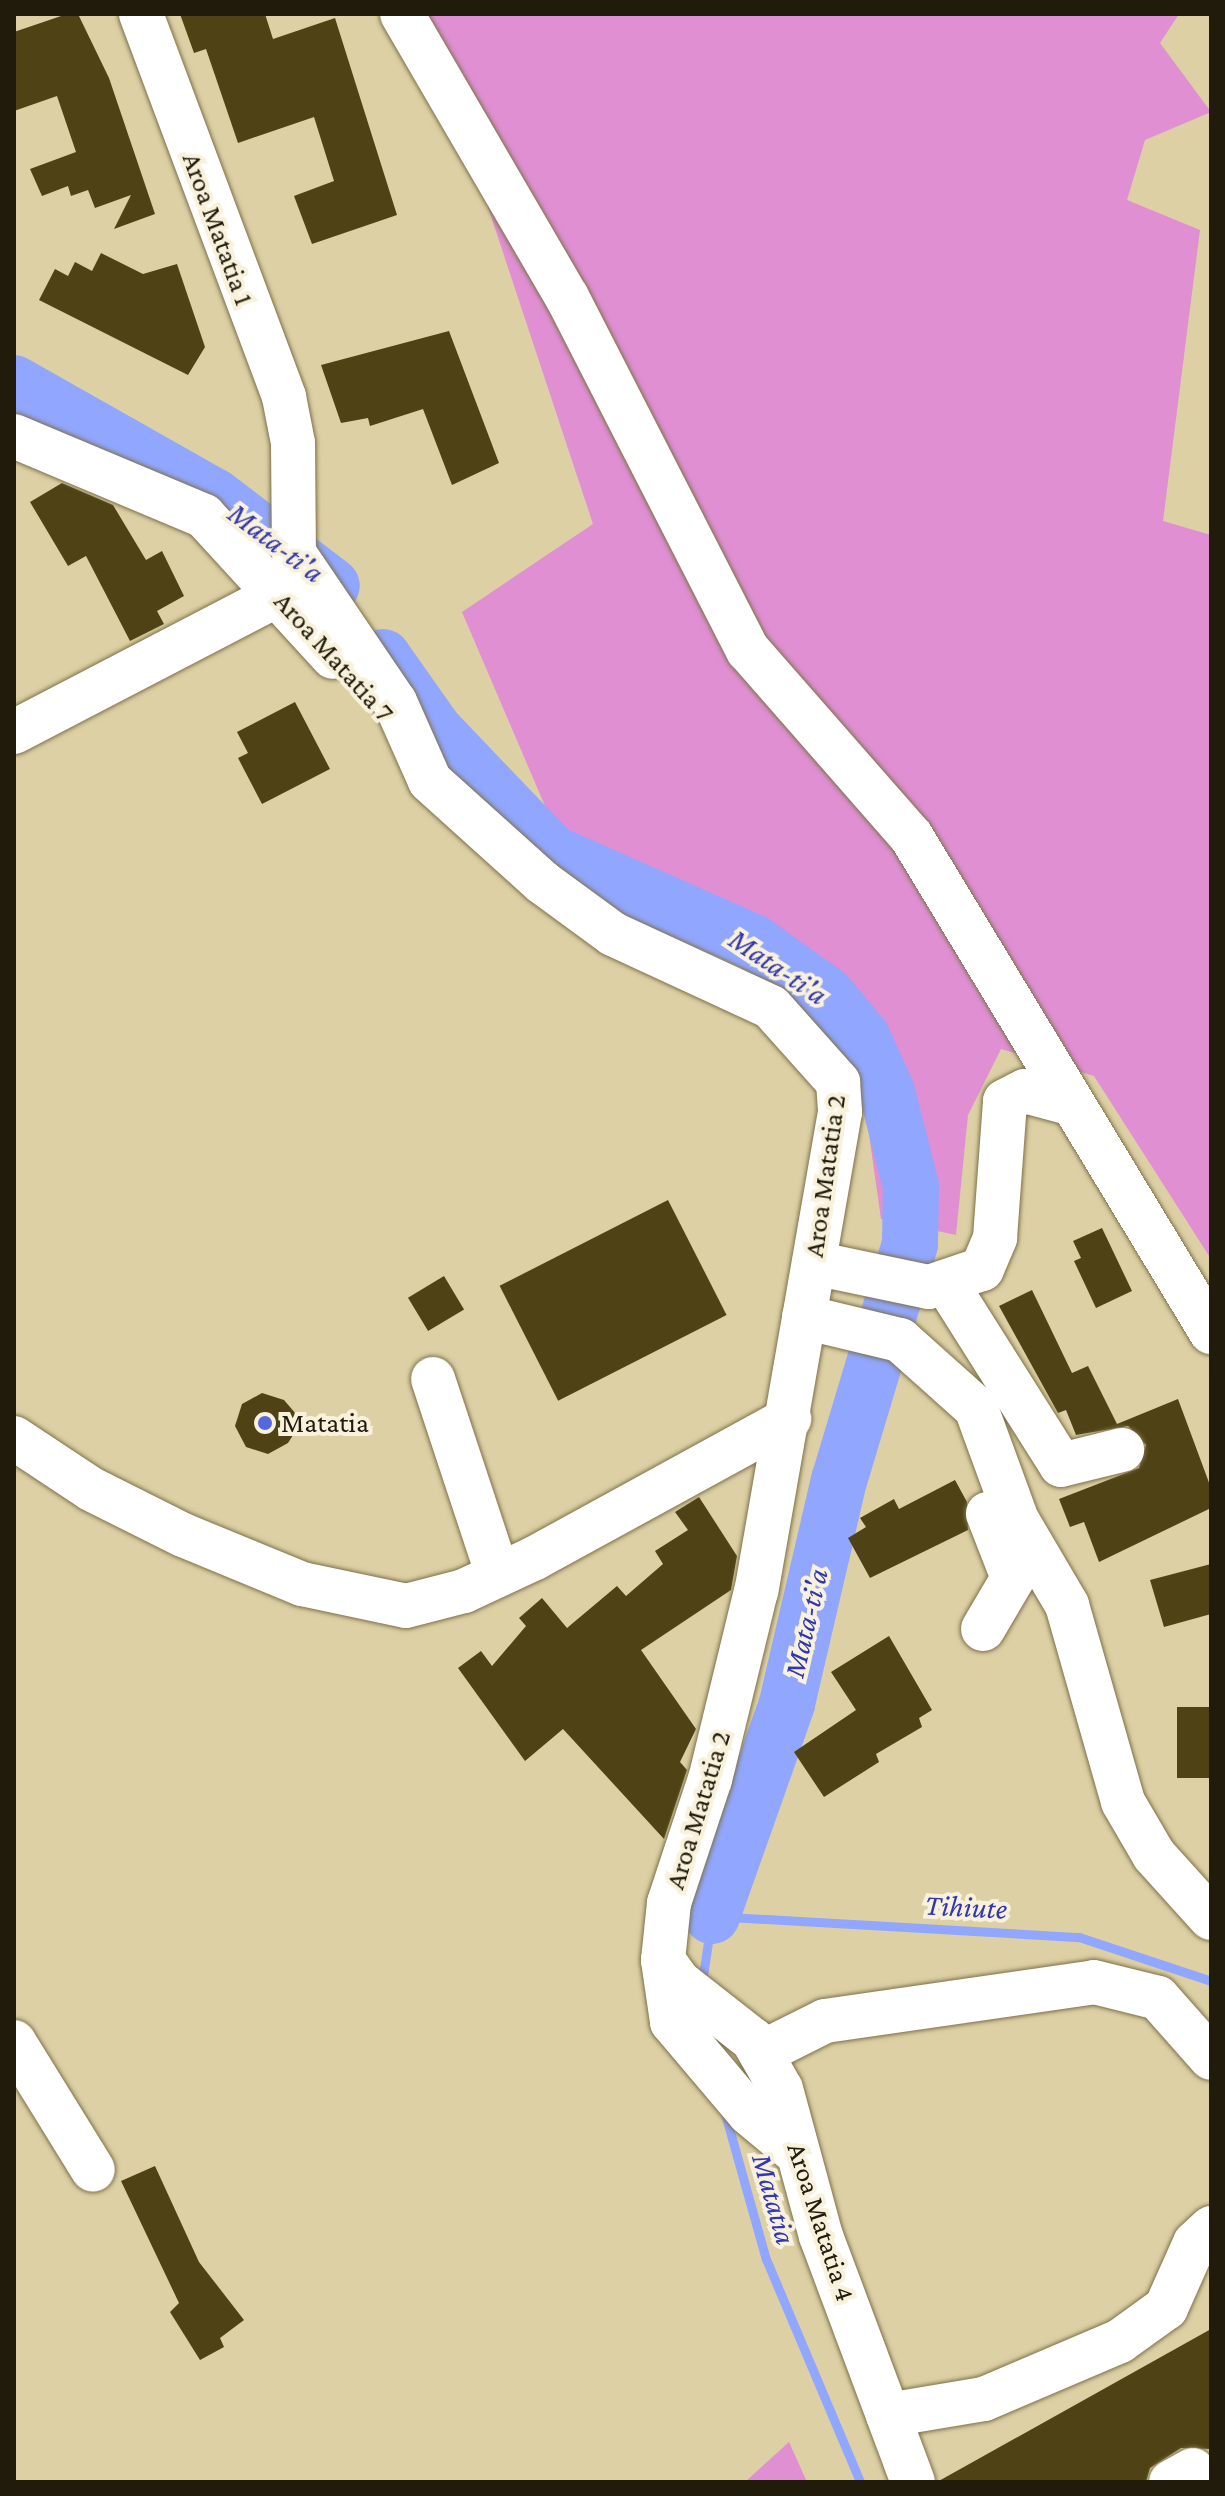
<!DOCTYPE html>
<style>
body{margin:0}
#map{position:relative;width:1225px;height:2496px;overflow:hidden;background:#ddd0a5;font-family:"Crimson Pro",serif}
div>[style]{position:absolute}
.green>*{inset:0;background:#df8fd2}
.stream>*{height:9px;margin:-4.5px;padding:0 4.5px;transform-origin:4.5px;border-radius:4.5px;background:#91a6fe}
.river>*{height:56px;margin:-28px;padding:0 28px;transform-origin:28px;border-radius:28px;background:#91a6fe}
.building>*{inset:0;background:#4f4215;transform-origin:0 0}
.roads{filter:drop-shadow(0 0 2px #7e7149) drop-shadow(0 0 2px #7e7149)}
.minor>*{height:44px;margin:-22px;padding:0 22px;transform-origin:22px;border-radius:22px;background:#fff}
.major>*{height:44px;margin:-22px;padding:0 22px;transform-origin:22px;border-radius:22px;background:#fff}
.dots>*{width:22px;height:22px;translate:-50% -50%;box-sizing:border-box;border:4px solid #f8f1db;border-radius:50%}
span{translate:-50% -50%;white-space:nowrap;text-align:center;line-height:1.15;-webkit-text-stroke:8px #f8f1db;paint-order:stroke}
.street-label{font-size:28px;color:#201b0a}
.poi-label{font-size:28px;color:#201b0a}
.left{translate:0 -50%;text-align:left}
.water-label{font-size:30px;color:#3136b2;font-style:italic}
.frame{position:absolute;inset:0;border:16px solid #201b0a;pointer-events:none}
</style>
<div id="map">
<div class="green">
<div style="clip-path:polygon(424px 14px,1179px 14px,1160px 43px,1211px 112px,1145px 140px,1127px 200px,1200px 230px,1163px 521px,1211px 535px,1211px 1259px,1094px 1076px,1001px 1049px,968px 1115px,956px 1235px,881px 1219px,860px 1071px,838px 1039px,766px 975px,680px 940px,578px 883px,462px 612px,593px 524px)"></div>
<div style="clip-path:polygon(789px 2442px,807px 2482px,745px 2482px)"></div>
</div>
<div class="stream">
<div style="left:702px;top:1982px;width:67px;rotate:-81.4deg"></div>
<div style="left:712px;top:1916px;width:368px;rotate:3.3deg"></div>
<div style="left:1079px;top:1937px;width:139px;rotate:18.4deg"></div>
<div style="left:724px;top:2110px;width:155px;rotate:74.3deg"></div>
<div style="left:766px;top:2259px;width:242px;rotate:67.1deg"></div>
</div>
<div class="river">
<div style="left:14px;top:383px;width:230px;rotate:29.5deg"></div>
<div style="left:214px;top:496px;width:148px;rotate:37.3deg"></div>
<div style="left:383px;top:657px;width:90px;rotate:54.9deg"></div>
<div style="left:435px;top:731px;width:169px;rotate:46.2deg"></div>
<div style="left:552px;top:853px;width:220px;rotate:23.9deg"></div>
<div style="left:753px;top:942px;width:90px;rotate:35.5deg"></div>
<div style="left:826px;top:994px;width:56px;rotate:50.1deg"></div>
<div style="left:862px;top:1037px;width:60px;rotate:65.6deg"></div>
<div style="left:887px;top:1092px;width:97px;rotate:75.7deg"></div>
<div style="left:911px;top:1186px;width:58px;rotate:91deg"></div>
<div style="left:910px;top:1244px;width:246px;rotate:106.7deg"></div>
<div style="left:839px;top:1480px;width:230px;rotate:103.1deg"></div>
<div style="left:787px;top:1704px;width:225px;rotate:109.5deg"></div>
</div>
<div class="building">
<div style="clip-path:polygon(67px 14px,78px 14px,109px 78px,155px 214px,114px 229px,131px 195px,95px 208px,88px 190px,71px 196px,68px 186px,42px 196px,30px 169px,76px 152px,57px 96px,14px 111px,14px 32px)"></div>
<div style="clip-path:polygon(180px 14px,265px 14px,273px 39px,335px 18px,397px 215px,312px 244px,294px 196px,334px 181px,314px 117px,238px 143px,206px 49px,194px 53px)"></div>
<div style="clip-path:polygon(101px 253px,143px 274px,177px 264px,205px 347px,188px 375px,39px 300px,55px 269px,68px 276px,75px 262px,92px 271px)"></div>
<div style="clip-path:polygon(449px 331px,499px 463px,452px 485px,423px 409px,370px 426px,368px 418px,341px 423px,321px 365px)"></div>
<div style="clip-path:polygon(62px 483px,113px 505px,146px 560px,162px 551px,184px 596px,157px 611px,164px 624px,130px 641px,86px 556px,68px 566px,30px 502px)"></div>
<div style="clip-path:polygon(295px 702px,330px 769px,262px 804px,238px 758px,248px 753px,237px 732px)"></div>
<div style="left:668px;top:1200px;width:129px;height:189px;rotate:63deg"></div>
<div style="clip-path:polygon(1102px 1228px,1132px 1291px,1096px 1308px,1074px 1261px,1081px 1258px,1073px 1241px)"></div>
<div style="left:444px;top:1276px;width:39px;height:42px;rotate:59deg"></div>
<div style="clip-path:polygon(1032px 1290px,1072px 1373px,1088px 1366px,1117px 1424px,1178px 1399px,1211px 1488px,1211px 1508px,1099px 1562px,1084px 1522px,1070px 1527px,1059px 1499px,1139px 1468px,1146px 1445px,1128px 1426px,1076px 1435px,1066px 1410px,1058px 1413px,999px 1306px)"></div>
<div style="clip-path:polygon(262px 1393px,284px 1400px,302px 1421px,288px 1443px,268px 1454px,246px 1447px,235px 1426px,242px 1404px)"></div>
<div style="clip-path:polygon(955px 1480px,967px 1502px,968px 1530px,870px 1578px,848px 1538px,866px 1527px,860px 1518px,894px 1499px,899px 1509px)"></div>
<div style="clip-path:polygon(699px 1497px,737px 1556px,731px 1590px,641px 1650px,696px 1729px,680px 1762px,687px 1770px,664px 1839px,563px 1729px,525px 1761px,458px 1668px,481px 1651px,492px 1666px,526px 1626px,519px 1618px,542px 1598px,567px 1628px,617px 1586px,626px 1596px,663px 1564px,655px 1551px,688px 1530px,675px 1512px)"></div>
<div style="clip-path:polygon(1211px 1564px,1211px 1614px,1164px 1627px,1150px 1580px)"></div>
<div style="clip-path:polygon(889px 1636px,932px 1710px,919px 1718px,922px 1727px,876px 1754px,879px 1762px,824px 1797px,794px 1752px,856px 1710px,831px 1672px)"></div>
<div style="left:1211px;top:1707px;width:71px;height:34px;rotate:90deg"></div>
<div style="clip-path:polygon(155px 2166px,199px 2262px,244px 2320px,220px 2338px,224px 2347px,200px 2360px,170px 2312px,179px 2303px,121px 2181px)"></div>
<div style="clip-path:polygon(1211px 2329px,1211px 2449px,1181px 2448px,1150px 2468px,1146px 2482px,937px 2482px)"></div>
</div>
<div class="roads">
<div class="minor">
<div style="left:402px;top:14px;width:328px;rotate:59.8deg"></div>
<div style="left:567px;top:297px;width:397px;rotate:62.9deg"></div>
<div style="left:748px;top:650px;width:247px;rotate:48.8deg"></div>
<div style="left:911px;top:836px;width:580px;rotate:58.83deg"></div>
<div style="left:14px;top:436px;width:206px;rotate:22.8deg"></div>
<div style="left:204px;top:516px;width:191px;rotate:47.5deg"></div>
<div style="left:293px;top:443px;width:110px;rotate:89.5deg"></div>
<div style="left:294px;top:553px;width:180px;rotate:55.9deg"></div>
<div style="left:395px;top:702px;width:86px;rotate:66.1deg"></div>
<div style="left:430px;top:781px;width:151px;rotate:42deg"></div>
<div style="left:542px;top:882px;width:88px;rotate:36.2deg"></div>
<div style="left:613px;top:934px;width:174px;rotate:24.8deg"></div>
<div style="left:771px;top:1007px;width:101px;rotate:48.2deg"></div>
<div style="left:838px;top:1082px;width:30px;rotate:86deg"></div>
<div style="left:840px;top:1112px;width:486px;rotate:99.9deg"></div>
<div style="left:756px;top:1591px;width:194px;rotate:103.7deg"></div>
<div style="left:710px;top:1779px;width:131px;rotate:108.3deg"></div>
<div style="left:669px;top:1903px;width:57px;rotate:96deg"></div>
<div style="left:663px;top:1960px;width:27px;rotate:54deg"></div>
<div style="left:679px;top:1982px;width:94px;rotate:38.1deg"></div>
<div style="left:753px;top:2040px;width:56px;rotate:60.3deg"></div>
<div style="left:781px;top:2089px;width:152px;rotate:74.8deg"></div>
<div style="left:821px;top:2236px;width:263px;rotate:69.5deg"></div>
<div style="left:14px;top:732px;width:299px;rotate:-27.5deg"></div>
<div style="left:814px;top:1263px;width:117px;rotate:11.8deg"></div>
<div style="left:929px;top:1287px;width:56px;rotate:-18.8deg"></div>
<div style="left:982px;top:1269px;width:34px;rotate:-67deg"></div>
<div style="left:995px;top:1238px;width:137px;rotate:-85.8deg"></div>
<div style="left:1005px;top:1101px;width:22px;rotate:-27deg"></div>
<div style="left:1025px;top:1091px;width:46px;rotate:15.3deg"></div>
<div style="left:946px;top:1283px;width:215px;rotate:57.7deg"></div>
<div style="left:1061px;top:1465px;width:63px;rotate:-13.8deg"></div>
<div style="left:804px;top:1317px;width:99px;rotate:13.5deg"></div>
<div style="left:900px;top:1340px;width:102px;rotate:41.8deg"></div>
<div style="left:976px;top:1408px;width:119px;rotate:69.9deg"></div>
<div style="left:1017px;top:1520px;width:99px;rotate:59.5deg"></div>
<div style="left:1067px;top:1605px;width:205px;rotate:74.1deg"></div>
<div style="left:1123px;top:1802px;width:61px;rotate:59.7deg"></div>
<div style="left:1154px;top:1855px;width:85px;rotate:47.9deg"></div>
<div style="left:433px;top:1379px;width:206px;rotate:71.7deg"></div>
<div style="left:14px;top:1438px;width:92px;rotate:33.5deg"></div>
<div style="left:91px;top:1489px;width:103px;rotate:26.6deg"></div>
<div style="left:183px;top:1535px;width:129px;rotate:22.4deg"></div>
<div style="left:302px;top:1584px;width:106px;rotate:11.9deg"></div>
<div style="left:406px;top:1606px;width:60px;rotate:-14.5deg"></div>
<div style="left:464px;top:1591px;width:78px;rotate:-24.9deg"></div>
<div style="left:535px;top:1558px;width:290px;rotate:-28.7deg"></div>
<div style="left:983px;top:1629px;width:59px;rotate:-59.5deg"></div>
<div style="left:1013px;top:1578px;width:69px;rotate:-111.3deg"></div>
<div style="left:663px;top:1960px;width:63px;rotate:81.7deg"></div>
<div style="left:672px;top:2022px;width:119px;rotate:49.8deg"></div>
<div style="left:749px;top:2113px;width:64px;rotate:39.9deg"></div>
<div style="left:14px;top:2042px;width:150px;rotate:58.3deg"></div>
<div style="left:763px;top:2052px;width:69px;rotate:-26.6deg"></div>
<div style="left:825px;top:2021px;width:272px;rotate:-8.2deg"></div>
<div style="left:1094px;top:1982px;width:66px;rotate:14deg"></div>
<div style="left:1158px;top:1998px;width:80px;rotate:48.5deg"></div>
<div style="left:888px;top:2415px;width:97px;rotate:-9.5deg"></div>
<div style="left:984px;top:2399px;width:148px;rotate:-23.1deg"></div>
<div style="left:1120px;top:2341px;width:57px;rotate:-35.7deg"></div>
<div style="left:1166px;top:2308px;width:71px;rotate:-66deg"></div>
<div style="left:1195px;top:2243px;width:22px;rotate:-43deg"></div>
<div style="left:1171px;top:2482px;width:25px;rotate:-29deg"></div>
</div>
<div class="major">
<div style="left:141px;top:14px;width:409px;rotate:69.5deg"></div>
<div style="left:284px;top:397px;width:47px;rotate:78.9deg"></div>
</div>
</div>
<div class="dots">
<div style="left:265px;top:1423px;background:#5668df"></div>
</div>
<div class="street-label">
<span style="left:218px;top:229px;rotate:70deg">Aroa Matatia 1</span>
<span style="left:334px;top:657px;rotate:48deg">Aroa Matatia 7</span>
<span style="left:825px;top:1176px;rotate:-82deg">Aroa Matatia 2</span>
<span style="left:698px;top:1810px;rotate:-73deg">Aroa Matatia 2</span>
<span style="left:821px;top:2222px;rotate:72deg">Aroa Matatia 4</span>
</div>
<div class="poi-label">
<span class="left" style="left:281px;top:1423px">Matatia</span>
</div>
<div class="water-label">
<span style="left:276px;top:543px;rotate:37deg">Mata-ti'a</span>
<span style="left:778px;top:967px;rotate:34deg">Mata-ti'a</span>
<span style="left:806px;top:1623px;rotate:-77deg">Mata-ti'a</span>
<span style="left:966px;top:1907px;rotate:3deg">Tihiute</span>
<span style="left:774px;top:2199px;rotate:74deg">Matatia</span>
</div>
<div class="frame"></div>
</div>
